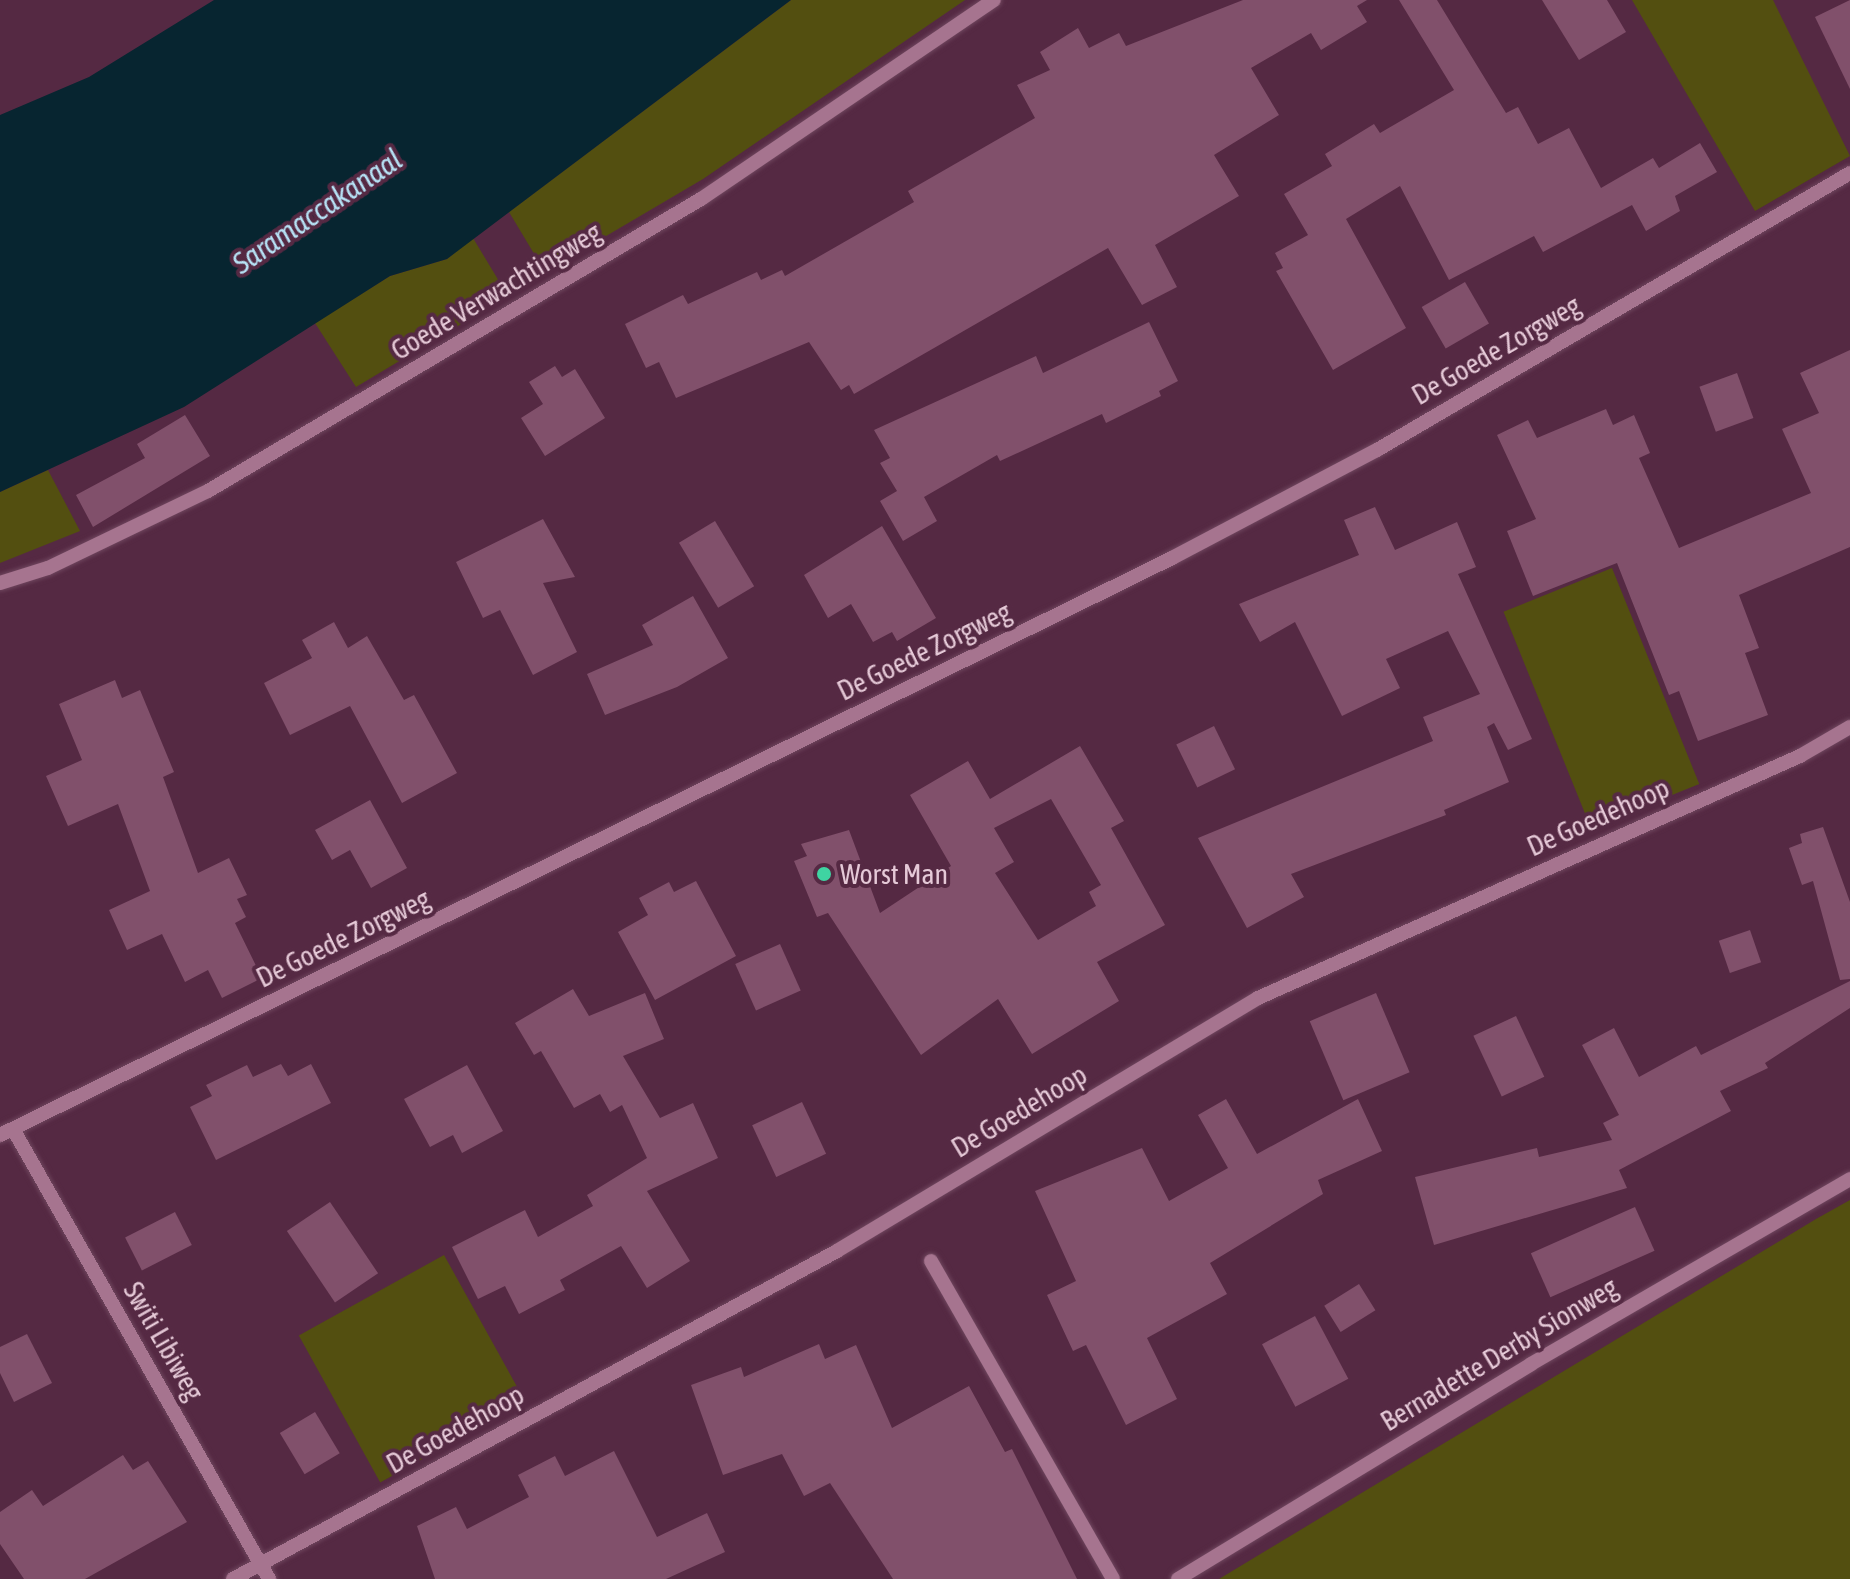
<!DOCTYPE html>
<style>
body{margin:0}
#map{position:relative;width:1850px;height:1579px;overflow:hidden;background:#552943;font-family:"Asap Condensed",sans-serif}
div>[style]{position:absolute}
.green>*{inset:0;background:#534f10;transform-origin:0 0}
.water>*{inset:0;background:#072530}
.building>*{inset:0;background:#81506b;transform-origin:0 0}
.roads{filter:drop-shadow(0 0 2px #6f465e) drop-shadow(0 0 2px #6f465e)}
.minor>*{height:14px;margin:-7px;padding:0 7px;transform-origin:7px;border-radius:7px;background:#a6748f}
.dots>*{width:22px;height:22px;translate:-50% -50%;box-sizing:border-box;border:4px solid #552943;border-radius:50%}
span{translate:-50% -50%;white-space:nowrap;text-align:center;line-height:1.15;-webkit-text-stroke:8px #552943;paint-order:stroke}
.street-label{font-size:28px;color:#e5c9d7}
.poi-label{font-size:28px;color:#e5c9d7}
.left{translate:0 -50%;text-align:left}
.water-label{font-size:30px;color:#b7e3f6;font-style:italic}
</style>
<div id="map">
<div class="green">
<div style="clip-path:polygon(791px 0,965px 0,703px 179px,545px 272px,509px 212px)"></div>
<div style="clip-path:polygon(1632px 0,1773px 0,1850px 156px,1755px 211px)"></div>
<div style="clip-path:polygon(473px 238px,508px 296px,356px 387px,315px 323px,390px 276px,447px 259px)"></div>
<div style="clip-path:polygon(48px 470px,80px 531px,0 563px,0 492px)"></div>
<div style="left:1612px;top:568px;width:233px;height:117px;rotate:68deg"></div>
<div style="clip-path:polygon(1850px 1200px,1850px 1579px,1219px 1579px,1816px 1219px)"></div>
<div style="left:444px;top:1255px;width:168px;height:166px;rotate:61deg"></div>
</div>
<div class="water">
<div style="clip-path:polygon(214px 0,791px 0,447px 259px,390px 276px,184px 407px,0 492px,0 115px,89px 77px)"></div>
</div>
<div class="building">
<div style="clip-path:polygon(1243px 0,1367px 0,1357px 6px,1367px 22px,1321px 50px,1311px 33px,1251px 68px,1279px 115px,1214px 155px,1239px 196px,1155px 245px,1177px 287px,1142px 305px,1108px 248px,854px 394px,849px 385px,841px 390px,809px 342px,676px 398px,659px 362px,646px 368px,625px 324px,683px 295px,688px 304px,757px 272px,761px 280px,782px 270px,785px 276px,914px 202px,908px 191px,1035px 118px,1017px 85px,1050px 70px,1040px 52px,1078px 28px,1089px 48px,1119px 33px,1126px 46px)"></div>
<div style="clip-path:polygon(1399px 0,1437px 0,1506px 113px,1518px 107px,1538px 144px,1569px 128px,1601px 188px,1653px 158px,1659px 168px,1700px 143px,1717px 172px,1675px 196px,1680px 211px,1646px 231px,1632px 205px,1543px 252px,1534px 236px,1449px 280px,1400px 186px,1346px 219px,1406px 328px,1333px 370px,1276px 271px,1283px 268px,1275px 253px,1308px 235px,1284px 194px,1332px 166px,1325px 154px,1374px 124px,1380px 133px,1454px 90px)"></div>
<div style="clip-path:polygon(1542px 0,1607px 0,1626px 32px,1579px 60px)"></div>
<div style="clip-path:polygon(1850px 0,1850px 89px,1815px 17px)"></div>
<div style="left:1465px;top:282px;width:48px;height:50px;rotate:60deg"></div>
<div style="clip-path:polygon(1149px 322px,1178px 381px,1159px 391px,1161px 396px,1106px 423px,1102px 414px,1000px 461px,997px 455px,924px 497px,937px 521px,903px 541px,880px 501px,897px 491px,880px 463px,890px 458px,874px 430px,1036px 356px,1043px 373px)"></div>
<div style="clip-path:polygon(1850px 350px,1850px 547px,1739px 595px,1759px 648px,1745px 653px,1768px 715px,1698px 741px,1679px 691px,1669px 695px,1617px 563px,1533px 596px,1507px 531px,1536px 519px,1497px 435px,1528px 420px,1537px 438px,1606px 409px,1613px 425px,1634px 415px,1650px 453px,1639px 458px,1679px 548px,1811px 493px,1782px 429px,1819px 413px,1800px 373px)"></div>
<div style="clip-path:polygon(555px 366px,562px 377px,575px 369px,605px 418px,545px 456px,521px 418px,543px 404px,529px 382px)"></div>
<div style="left:1737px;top:373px;width:48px;height:40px;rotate:70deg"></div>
<div style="clip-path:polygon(185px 415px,210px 456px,93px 527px,76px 495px,145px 458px,137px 444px)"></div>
<div style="clip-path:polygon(1375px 507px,1395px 550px,1457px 522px,1476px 567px,1458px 574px,1532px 739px,1508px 750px,1494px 723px,1487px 727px,1509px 782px,1444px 810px,1446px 815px,1291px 874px,1304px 897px,1247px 928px,1198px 838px,1433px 741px,1423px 717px,1480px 694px,1448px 631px,1386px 659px,1400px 688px,1342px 716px,1295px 622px,1260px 642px,1239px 604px,1359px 555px,1344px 520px)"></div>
<div style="clip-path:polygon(543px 519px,575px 577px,543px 583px,577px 652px,533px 675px,500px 610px,483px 618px,456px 562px)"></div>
<div style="left:715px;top:521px;width:76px;height:42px;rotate:59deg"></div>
<div style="clip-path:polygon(882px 526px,936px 618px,897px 641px,892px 632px,873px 642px,851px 604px,828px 618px,804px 575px)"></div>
<div style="clip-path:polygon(693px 596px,728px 658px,677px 687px,605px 715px,587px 674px,653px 645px,642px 625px)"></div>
<div style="clip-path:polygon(334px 622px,348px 648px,367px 636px,404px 700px,414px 695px,457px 773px,402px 803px,350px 706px,290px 735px,264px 683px,312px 658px,302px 640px)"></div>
<div style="clip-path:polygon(115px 680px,122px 698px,140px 690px,174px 772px,163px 777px,198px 873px,229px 858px,247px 895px,237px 899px,246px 917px,235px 923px,262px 978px,222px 998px,208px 970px,185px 982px,162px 934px,127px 950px,109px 910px,150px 891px,118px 804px,68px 826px,46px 776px,82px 760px,59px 704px)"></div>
<div style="left:1214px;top:726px;width:48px;height:42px;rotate:64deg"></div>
<div style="clip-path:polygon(evenodd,1080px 746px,1124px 821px,1111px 828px,1165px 925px,1097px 962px,1119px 1001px,1032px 1054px,998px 999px,921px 1055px,828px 913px,817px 917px,794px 861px,807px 856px,801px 844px,849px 830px,880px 913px,951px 866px,910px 795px,968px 761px,990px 799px,1080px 746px,1051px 799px,1101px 885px,1089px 892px,1096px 906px,1038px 940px,995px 873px,1014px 862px,994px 828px,1051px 799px)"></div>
<div style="clip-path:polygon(370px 800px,407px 868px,371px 888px,350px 850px,332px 860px,315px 830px)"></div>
<div style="clip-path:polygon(1823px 827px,1850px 902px,1850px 979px,1840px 980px,1813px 881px,1802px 885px,1789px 848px,1802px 843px,1800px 834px)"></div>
<div style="clip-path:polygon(696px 881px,736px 956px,655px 1000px,618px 932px,648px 915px,639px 898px,669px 882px,674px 892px)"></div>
<div style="left:1750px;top:930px;width:34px;height:33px;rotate:71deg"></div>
<div style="left:780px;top:944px;width:51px;height:49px;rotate:66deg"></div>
<div style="clip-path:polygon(1850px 981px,1850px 1008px,1765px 1063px,1768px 1068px,1720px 1091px,1731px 1111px,1619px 1170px,1627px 1188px,1434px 1245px,1415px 1177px,1537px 1148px,1539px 1157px,1612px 1140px,1603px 1123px,1619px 1115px,1582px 1045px,1614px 1028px,1639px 1077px,1696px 1046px,1701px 1055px)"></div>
<div style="clip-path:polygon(573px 989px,589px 1016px,645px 993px,664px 1039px,623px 1056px,660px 1118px,693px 1103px,718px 1158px,647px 1191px,690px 1261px,647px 1288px,621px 1246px,560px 1280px,565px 1290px,519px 1314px,505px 1286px,478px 1299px,452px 1247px,525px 1210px,538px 1237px,593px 1206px,587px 1195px,647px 1158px,622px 1105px,610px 1112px,600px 1094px,574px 1108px,541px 1051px,534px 1055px,515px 1023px)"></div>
<div style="left:1376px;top:993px;width:86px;height:72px;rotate:67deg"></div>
<div style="left:1516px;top:1016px;width:67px;height:47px;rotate:65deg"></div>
<div style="clip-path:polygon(281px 1064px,288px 1076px,311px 1064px,331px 1103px,216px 1160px,190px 1107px,212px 1096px,206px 1085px,247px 1065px,253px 1077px)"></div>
<div style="clip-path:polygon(467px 1065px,503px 1131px,462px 1153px,453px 1135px,430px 1147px,404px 1099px)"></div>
<div style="clip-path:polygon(1226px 1099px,1257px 1154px,1358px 1099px,1382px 1151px,1318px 1180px,1323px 1194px,1210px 1263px,1227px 1294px,1147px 1338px,1177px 1399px,1126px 1425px,1086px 1345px,1073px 1351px,1047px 1295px,1076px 1281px,1035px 1191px,1142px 1148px,1169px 1201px,1228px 1168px,1198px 1115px)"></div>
<div style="left:802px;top:1102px;width:57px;height:55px;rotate:65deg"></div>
<div style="left:330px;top:1202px;width:86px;height:52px;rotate:56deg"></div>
<div style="left:1635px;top:1207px;width:48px;height:114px;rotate:66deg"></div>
<div style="left:175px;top:1212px;width:37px;height:56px;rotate:63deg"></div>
<div style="left:1359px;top:1284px;width:31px;height:41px;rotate:58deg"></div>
<div style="left:1315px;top:1316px;width:71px;height:60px;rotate:62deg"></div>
<div style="clip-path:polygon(27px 1334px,52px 1383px,14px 1402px,0 1373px,0 1347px)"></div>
<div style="clip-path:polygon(819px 1344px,825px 1359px,856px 1345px,892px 1428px,969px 1386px,1005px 1452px,1012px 1449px,1077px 1579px,893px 1579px,830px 1483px,804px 1496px,782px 1454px,723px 1475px,691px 1385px,741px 1367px,744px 1377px)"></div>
<div style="left:315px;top:1412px;width:48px;height:41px;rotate:59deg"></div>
<div style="clip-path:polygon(614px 1451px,657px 1537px,707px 1513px,725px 1552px,666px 1579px,435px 1579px,417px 1526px,456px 1507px,467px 1529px,529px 1497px,518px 1475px,555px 1456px,565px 1476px)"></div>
<div style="clip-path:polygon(123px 1455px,133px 1470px,148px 1461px,187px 1522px,85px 1579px,24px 1579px,0 1544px,0 1512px,32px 1490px,43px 1506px)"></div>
</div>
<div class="roads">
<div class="minor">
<div style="left:0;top:583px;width:50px;rotate:-17.4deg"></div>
<div style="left:48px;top:568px;width:178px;rotate:-25.7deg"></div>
<div style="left:208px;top:491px;width:573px;rotate:-30.64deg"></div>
<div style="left:701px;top:199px;width:354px;rotate:-34.2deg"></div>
<div style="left:13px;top:1129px;width:518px;rotate:60.36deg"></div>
<div style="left:0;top:1135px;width:1306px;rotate:-26.21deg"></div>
<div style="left:1172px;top:558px;width:232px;rotate:-27.8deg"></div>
<div style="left:1377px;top:450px;width:548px;rotate:-30.35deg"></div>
<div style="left:931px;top:1261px;width:366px;rotate:60.2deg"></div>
<div style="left:233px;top:1579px;width:687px;rotate:-28.5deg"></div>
<div style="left:837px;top:1251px;width:491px;rotate:-31deg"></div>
<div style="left:1258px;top:998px;width:594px;rotate:-24.06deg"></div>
<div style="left:1800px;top:756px;width:58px;rotate:-30.1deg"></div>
<div style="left:1178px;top:1579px;width:413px;rotate:-31.3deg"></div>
<div style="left:1531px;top:1364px;width:369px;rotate:-30.1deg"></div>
</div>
</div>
<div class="dots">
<div style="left:824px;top:874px;background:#3fd4a2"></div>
</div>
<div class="street-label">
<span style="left:496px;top:291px;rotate:-31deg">Goede Verwachtingweg</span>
<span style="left:1496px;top:350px;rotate:-30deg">De Goede Zorgweg</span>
<span style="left:924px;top:651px;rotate:-26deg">De Goede Zorgweg</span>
<span style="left:1598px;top:817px;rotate:-24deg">De Goedehoop</span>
<span style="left:343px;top:938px;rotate:-26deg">De Goede Zorgweg</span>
<span style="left:1019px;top:1111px;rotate:-31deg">De Goedehoop</span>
<span style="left:164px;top:1341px;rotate:60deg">Switi Libiweg</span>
<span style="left:1499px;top:1354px;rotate:-31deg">Bernadette Derby Sionweg</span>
<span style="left:455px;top:1429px;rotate:-29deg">De Goedehoop</span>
</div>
<div class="poi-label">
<span class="left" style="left:840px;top:874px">Worst Man</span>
</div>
<div class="water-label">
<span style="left:317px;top:211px;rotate:-34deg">Saramaccakanaal</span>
</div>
</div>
